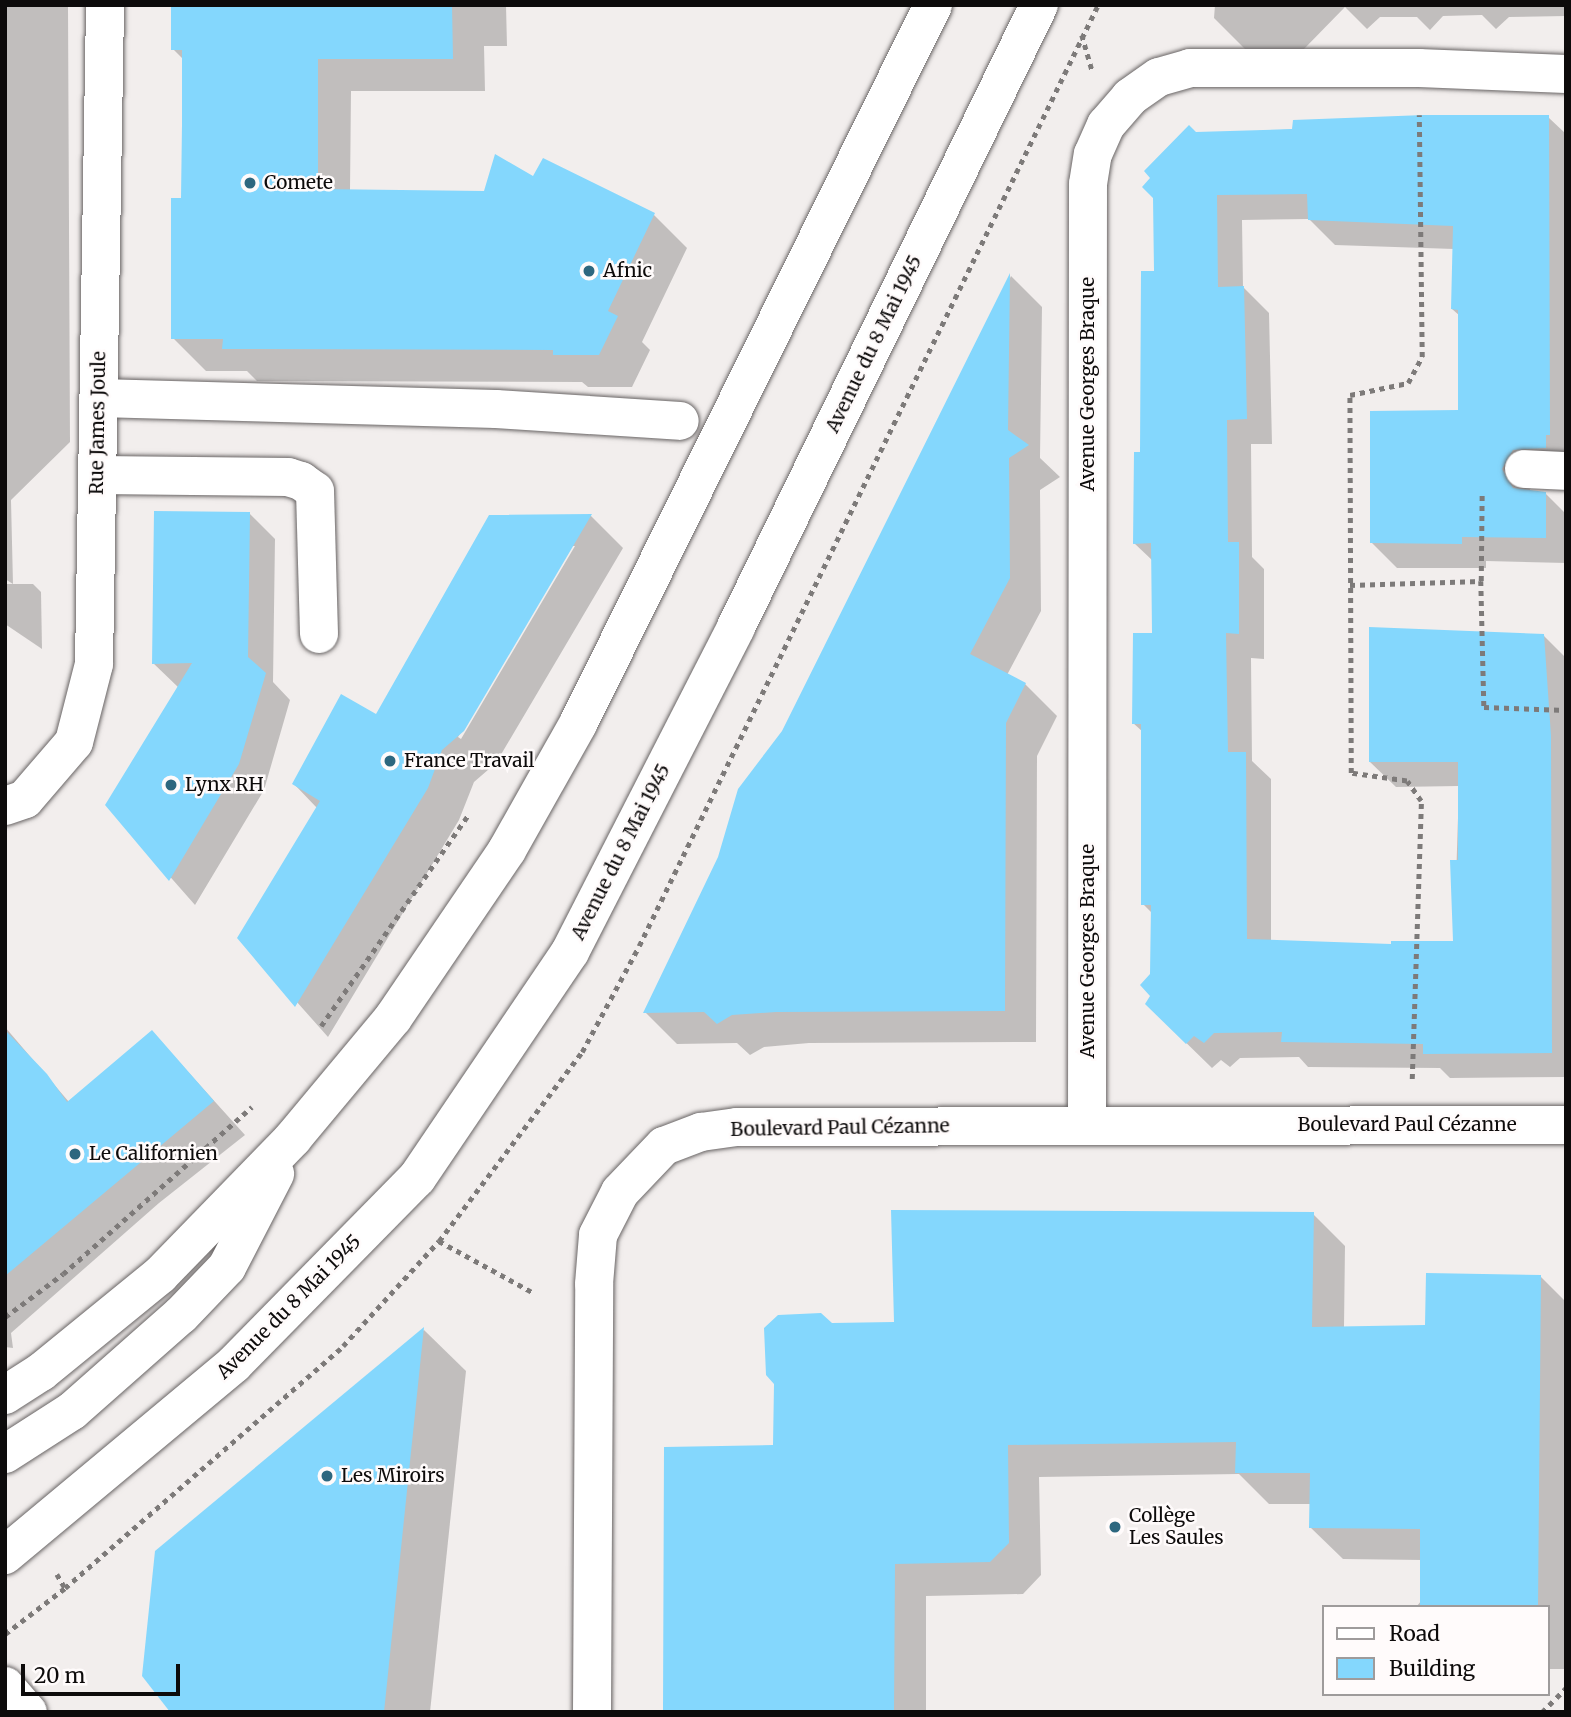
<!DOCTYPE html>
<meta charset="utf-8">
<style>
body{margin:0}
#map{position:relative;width:1571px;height:1717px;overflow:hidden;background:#f2eeed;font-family:Merriweather,serif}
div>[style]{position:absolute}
.shadow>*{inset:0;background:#0003}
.building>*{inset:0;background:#84d7fd}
.path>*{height:4.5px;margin-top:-2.25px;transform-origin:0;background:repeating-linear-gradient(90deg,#7d7a79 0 5px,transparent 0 10px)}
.roads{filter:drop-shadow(0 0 2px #686464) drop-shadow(0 0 2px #686464)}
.minor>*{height:38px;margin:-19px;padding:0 19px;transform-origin:19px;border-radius:19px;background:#fff}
.major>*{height:38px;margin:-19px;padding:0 19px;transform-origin:19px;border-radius:19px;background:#fff}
.dots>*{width:19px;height:19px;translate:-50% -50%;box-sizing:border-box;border:4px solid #fffbfb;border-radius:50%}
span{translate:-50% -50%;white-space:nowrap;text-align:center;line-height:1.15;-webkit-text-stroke:5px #fffbfb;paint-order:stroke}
.poi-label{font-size:19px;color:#0d0b0b}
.left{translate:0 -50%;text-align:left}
.street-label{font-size:19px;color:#0d0b0b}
.frame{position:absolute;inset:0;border:7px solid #0d0b0b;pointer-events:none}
.legend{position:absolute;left:1322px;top:1605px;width:228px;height:91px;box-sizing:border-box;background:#fffbfb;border:2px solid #9e9b9b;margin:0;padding:9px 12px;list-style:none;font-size:21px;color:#0d0b0b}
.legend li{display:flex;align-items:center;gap:14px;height:35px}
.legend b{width:35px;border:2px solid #9e9b9b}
.scale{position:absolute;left:21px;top:1664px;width:159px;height:32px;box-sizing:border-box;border:4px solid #0d0b0b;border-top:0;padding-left:9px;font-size:21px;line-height:24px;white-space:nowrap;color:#0d0b0b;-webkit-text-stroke:5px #fffbfb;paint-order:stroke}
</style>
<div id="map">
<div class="shadow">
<div style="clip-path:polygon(5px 5px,68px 5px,70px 442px,11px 500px,13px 584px,5px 579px)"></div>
<div style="clip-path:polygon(173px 5px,506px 5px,507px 46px,484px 46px,485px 91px,351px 91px,350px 191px,485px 193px,534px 179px,544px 160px,654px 215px,687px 248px,642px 342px,650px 350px,632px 387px,588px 387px,582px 382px,257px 381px,247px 371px,206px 371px,173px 338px,183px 199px,183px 59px,173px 49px)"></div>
<div style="clip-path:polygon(1215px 5px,1566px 5px,1566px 16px,1509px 17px,1496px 29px,1482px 15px,1443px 16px,1430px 30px,1417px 17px,1380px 17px,1367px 29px,1345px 7px,1303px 50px,1245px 49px,1214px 18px)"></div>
<div style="clip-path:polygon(1548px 117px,1566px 134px,1566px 473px,1539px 475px,1529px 491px,1546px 494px,1566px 514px,1566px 563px,1486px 561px,1486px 568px,1397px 568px,1372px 543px,1460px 411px,1460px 316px,1452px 309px,1454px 249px,1335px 245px,1309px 219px,1242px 220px,1243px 287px,1269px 313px,1272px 444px,1251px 444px,1252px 557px,1264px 569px,1264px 659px,1251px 658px,1252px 761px,1271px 779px,1271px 942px,1393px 946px,1454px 943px,1459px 786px,1396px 787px,1370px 762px,1543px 635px,1566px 658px,1566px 1077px,1450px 1078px,1440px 1068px,1308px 1067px,1299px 1057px,1240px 1058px,1230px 1067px,1221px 1060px,1212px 1068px,1172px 1029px,1152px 996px,1153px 914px,1143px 904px,1143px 732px,1133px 723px,1154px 634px,1153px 561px,1134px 543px,1155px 273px,1195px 134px)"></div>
<div style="clip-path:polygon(1011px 276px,1042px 307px,1040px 458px,1060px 477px,1040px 490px,1041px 611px,1007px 675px,1025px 684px,1057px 716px,1037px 756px,1036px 1042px,809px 1043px,764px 1047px,750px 1055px,737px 1043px,677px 1044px,645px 1012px)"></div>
<div style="clip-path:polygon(249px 513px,275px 539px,273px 682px,290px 700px,264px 790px,195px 905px,107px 805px,179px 688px,153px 663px)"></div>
<div style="clip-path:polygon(evenodd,490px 516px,591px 516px,623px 548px,496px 763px,474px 782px,459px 820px,328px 1037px,240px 938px,317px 808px,294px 784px,376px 716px,490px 516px,571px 546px,575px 546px,461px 739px,458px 737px,571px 546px)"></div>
<div style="clip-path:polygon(5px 584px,33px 584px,41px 592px,42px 649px,5px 624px)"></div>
<div style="clip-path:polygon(5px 1027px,69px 1102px,152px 1032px,245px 1135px,159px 1203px,11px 1333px,13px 1348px,5px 1347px)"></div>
<div style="clip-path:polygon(1313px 1214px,1345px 1246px,1344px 1328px,1426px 1326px,1540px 1276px,1566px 1302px,1566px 1669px,1548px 1669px,1548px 1607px,1416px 1607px,1422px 1600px,1422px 1560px,1343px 1559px,1310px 1527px,1311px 1504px,1269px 1504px,1239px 1474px,1039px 1477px,1041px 1575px,1023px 1594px,926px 1596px,926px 1712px,665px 1712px,831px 1325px,896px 1324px)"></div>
<div style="clip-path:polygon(424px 1330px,466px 1371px,430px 1712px,172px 1712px,157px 1552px)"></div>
</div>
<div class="building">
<div style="clip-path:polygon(171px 5px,452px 5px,453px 59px,318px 59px,318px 189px,484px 191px,495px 154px,533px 176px,543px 158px,655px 213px,608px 311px,618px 316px,599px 355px,553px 355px,553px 350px,222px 349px,223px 339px,171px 339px,171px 198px,181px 198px,182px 124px,182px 50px,171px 50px)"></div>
<div style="clip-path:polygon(1424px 115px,1549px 115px,1550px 435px,1546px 435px,1546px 448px,1513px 450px,1502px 469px,1513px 488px,1546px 492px,1546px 538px,1462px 537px,1462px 544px,1370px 543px,1370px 411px,1458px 410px,1458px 310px,1451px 309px,1453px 226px,1308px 220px,1307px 194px,1217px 195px,1218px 287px,1244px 286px,1247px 419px,1227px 420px,1228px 542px,1239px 542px,1239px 634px,1226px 633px,1228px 752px,1246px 752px,1247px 939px,1391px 944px,1391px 941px,1453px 941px,1450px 860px,1458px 860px,1458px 762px,1369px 762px,1369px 627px,1544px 634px,1551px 736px,1552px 1053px,1423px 1054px,1423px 1044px,1281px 1042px,1282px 1032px,1214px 1033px,1204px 1043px,1194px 1036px,1186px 1044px,1145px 1004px,1150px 996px,1140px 985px,1150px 974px,1151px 905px,1141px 905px,1141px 724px,1132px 724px,1133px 633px,1152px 633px,1151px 543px,1133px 544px,1134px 452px,1140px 452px,1141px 271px,1154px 271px,1153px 198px,1142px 187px,1150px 178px,1144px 171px,1189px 125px,1196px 132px,1292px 129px,1293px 120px)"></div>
<div style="clip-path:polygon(1010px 273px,1008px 430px,1029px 445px,1009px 458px,1010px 578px,970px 654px,1026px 683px,1006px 723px,1005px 1011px,776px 1012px,732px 1015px,717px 1024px,704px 1012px,643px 1013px,718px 857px,738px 789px,782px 731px)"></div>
<div style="clip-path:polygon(154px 511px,250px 512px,248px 657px,266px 673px,239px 764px,169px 881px,105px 805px,192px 663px,152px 664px)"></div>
<div style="clip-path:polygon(592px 514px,464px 731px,442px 750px,428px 788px,295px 1007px,237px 938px,320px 801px,292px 784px,341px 694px,376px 714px,489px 515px)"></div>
<div style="clip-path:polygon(5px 1030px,47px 1074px,67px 1102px,152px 1030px,214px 1101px,5px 1276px)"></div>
<div style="clip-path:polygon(891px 1210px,1314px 1212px,1312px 1327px,1425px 1325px,1426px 1273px,1541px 1275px,1538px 1607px,1420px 1607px,1420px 1529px,1309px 1528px,1310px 1473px,1235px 1473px,1236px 1442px,1008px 1445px,1009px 1543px,990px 1562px,895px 1564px,894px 1712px,663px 1712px,664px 1447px,773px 1445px,774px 1384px,766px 1375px,764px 1328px,778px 1315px,821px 1313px,832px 1323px,894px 1322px)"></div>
<div style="clip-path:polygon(424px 1327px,384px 1712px,170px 1712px,142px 1676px,155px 1551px)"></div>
</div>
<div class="path">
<div style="left:1082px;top:35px;width:36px;rotate:74deg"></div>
<div style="left:1481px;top:581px;width:126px;rotate:88.6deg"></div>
<div style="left:1484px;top:707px;width:82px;rotate:2.1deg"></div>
<div style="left:1350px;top:585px;width:131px;rotate:-1.7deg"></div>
<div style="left:1481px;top:581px;width:89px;rotate:-89.4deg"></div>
<div style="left:321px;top:1026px;width:257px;rotate:-55.1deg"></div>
<div style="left:1412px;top:1079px;width:278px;rotate:-88.1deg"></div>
<div style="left:1421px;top:801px;width:24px;rotate:-125deg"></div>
<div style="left:1407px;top:781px;width:57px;rotate:-171.9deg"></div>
<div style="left:1351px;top:773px;width:378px;rotate:-90.2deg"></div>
<div style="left:1350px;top:395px;width:59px;rotate:-11.7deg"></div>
<div style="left:1408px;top:383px;width:30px;rotate:-62deg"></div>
<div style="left:1422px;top:357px;width:242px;rotate:-90.7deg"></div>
<div style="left:439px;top:1241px;width:108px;rotate:28.7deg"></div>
<div style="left:5px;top:1317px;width:72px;rotate:-36.6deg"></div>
<div style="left:63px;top:1274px;width:252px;rotate:-41.5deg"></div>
<div style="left:57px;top:1574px;width:16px;rotate:60deg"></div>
<div style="left:5px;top:1634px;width:76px;rotate:-37.5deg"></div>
<div style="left:65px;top:1588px;width:369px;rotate:-41deg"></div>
<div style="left:343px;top:1346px;width:142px;rotate:-47.6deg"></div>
<div style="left:439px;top:1241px;width:237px;rotate:-52.9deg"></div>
<div style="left:582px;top:1052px;width:120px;rotate:-61.7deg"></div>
<div style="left:639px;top:946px;width:1047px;rotate:-64deg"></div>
<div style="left:1542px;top:1712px;width:34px;rotate:-45deg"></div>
</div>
<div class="roads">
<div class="minor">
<div style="left:99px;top:398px;width:397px;rotate:1.6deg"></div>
<div style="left:496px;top:409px;width:184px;rotate:3.7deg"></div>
<div style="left:1524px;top:469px;width:42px;rotate:2.7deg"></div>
<div style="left:98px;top:475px;width:190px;rotate:0.6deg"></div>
<div style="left:288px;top:477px;width:14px;rotate:17deg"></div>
<div style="left:301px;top:481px;width:17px;rotate:36deg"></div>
<div style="left:315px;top:491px;width:143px;rotate:88.4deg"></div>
<div style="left:5px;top:806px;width:21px;rotate:-19deg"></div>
<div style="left:25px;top:799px;width:75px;rotate:-49.3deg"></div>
<div style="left:74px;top:742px;width:81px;rotate:-75.6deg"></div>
<div style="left:94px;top:664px;width:659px;rotate:-89.04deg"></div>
<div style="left:1087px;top:1126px;width:942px;rotate:-89.94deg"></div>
<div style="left:1088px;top:184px;width:30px;rotate:-81deg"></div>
<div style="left:1093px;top:154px;width:32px;rotate:-66deg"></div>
<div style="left:1106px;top:125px;width:37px;rotate:-49deg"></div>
<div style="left:1130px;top:97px;width:35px;rotate:-35deg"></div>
<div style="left:1159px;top:77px;width:32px;rotate:-16deg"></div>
<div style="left:1190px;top:68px;width:229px"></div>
<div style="left:1419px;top:68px;width:147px;rotate:2.3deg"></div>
<div style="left:5px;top:1686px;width:35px;rotate:49deg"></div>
<div style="left:592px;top:1712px;width:428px;rotate:-89.7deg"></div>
<div style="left:594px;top:1284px;width:49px;rotate:-85.3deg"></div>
<div style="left:598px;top:1235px;width:48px;rotate:-62.9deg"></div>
<div style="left:620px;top:1192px;width:64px;rotate:-46.3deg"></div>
<div style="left:664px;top:1146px;width:40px;rotate:-21deg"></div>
<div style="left:701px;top:1132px;width:36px;rotate:-8deg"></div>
<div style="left:737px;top:1127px;width:829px;rotate:-0.14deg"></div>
</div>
<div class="major">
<div style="left:5px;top:1395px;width:43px;rotate:-32.6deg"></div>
<div style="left:41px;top:1372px;width:154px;rotate:-39.2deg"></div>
<div style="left:160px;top:1275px;width:191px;rotate:-45.8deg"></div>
<div style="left:293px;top:1138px;width:156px;rotate:-50.2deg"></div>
<div style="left:393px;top:1018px;width:203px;rotate:-55.8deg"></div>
<div style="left:507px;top:850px;width:145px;rotate:-60.6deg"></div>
<div style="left:578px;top:724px;width:802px;rotate:-63.72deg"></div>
<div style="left:5px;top:1454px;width:80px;rotate:-32.7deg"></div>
<div style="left:72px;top:1411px;width:145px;rotate:-41.4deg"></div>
<div style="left:181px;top:1315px;width:66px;rotate:-46.2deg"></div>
<div style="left:227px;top:1267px;width:105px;rotate:-62.7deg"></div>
<div style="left:5px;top:1555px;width:298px;rotate:-39.8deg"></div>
<div style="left:234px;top:1364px;width:261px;rotate:-45.5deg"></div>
<div style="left:417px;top:1178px;width:273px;rotate:-55.9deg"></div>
<div style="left:570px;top:952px;width:365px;rotate:-62.9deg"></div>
<div style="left:736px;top:627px;width:692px;rotate:-64.03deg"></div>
</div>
</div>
<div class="dots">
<div style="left:250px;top:183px;background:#2d677f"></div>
<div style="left:589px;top:271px;background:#2d677f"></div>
<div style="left:390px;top:761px;background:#2d677f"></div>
<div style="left:171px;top:785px;background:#2d677f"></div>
<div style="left:75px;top:1154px;background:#2d677f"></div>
<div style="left:327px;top:1476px;background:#2d677f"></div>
<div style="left:1115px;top:1527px;background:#2d677f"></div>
</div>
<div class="poi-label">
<span class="left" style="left:264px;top:183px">Comete</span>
<span class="left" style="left:603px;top:271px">Afnic</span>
<span class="left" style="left:404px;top:761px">France Travail</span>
<span class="left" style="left:185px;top:785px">Lynx RH</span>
<span class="left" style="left:89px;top:1154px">Le Californien</span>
<span class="left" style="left:341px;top:1476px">Les Miroirs</span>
<span class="left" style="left:1129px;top:1527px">Collège<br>Les Saules</span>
</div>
<div class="street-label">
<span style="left:874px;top:344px;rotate:-64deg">Avenue du 8 Mai 1945</span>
<span style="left:1088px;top:384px;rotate:-90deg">Avenue Georges Braque</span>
<span style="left:98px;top:423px;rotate:-89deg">Rue James Joule</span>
<span style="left:621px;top:852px;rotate:-63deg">Avenue du 8 Mai 1945</span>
<span style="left:1088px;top:951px;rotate:-90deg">Avenue Georges Braque</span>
<span style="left:1407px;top:1125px">Boulevard Paul Cézanne</span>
<span style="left:840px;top:1128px;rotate:-1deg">Boulevard Paul Cézanne</span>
<span style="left:289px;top:1307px;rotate:-45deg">Avenue du 8 Mai 1945</span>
</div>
<div class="frame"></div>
<ul class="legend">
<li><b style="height:9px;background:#fff"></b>Road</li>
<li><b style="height:19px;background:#84d7fd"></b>Building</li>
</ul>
<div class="scale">20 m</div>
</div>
